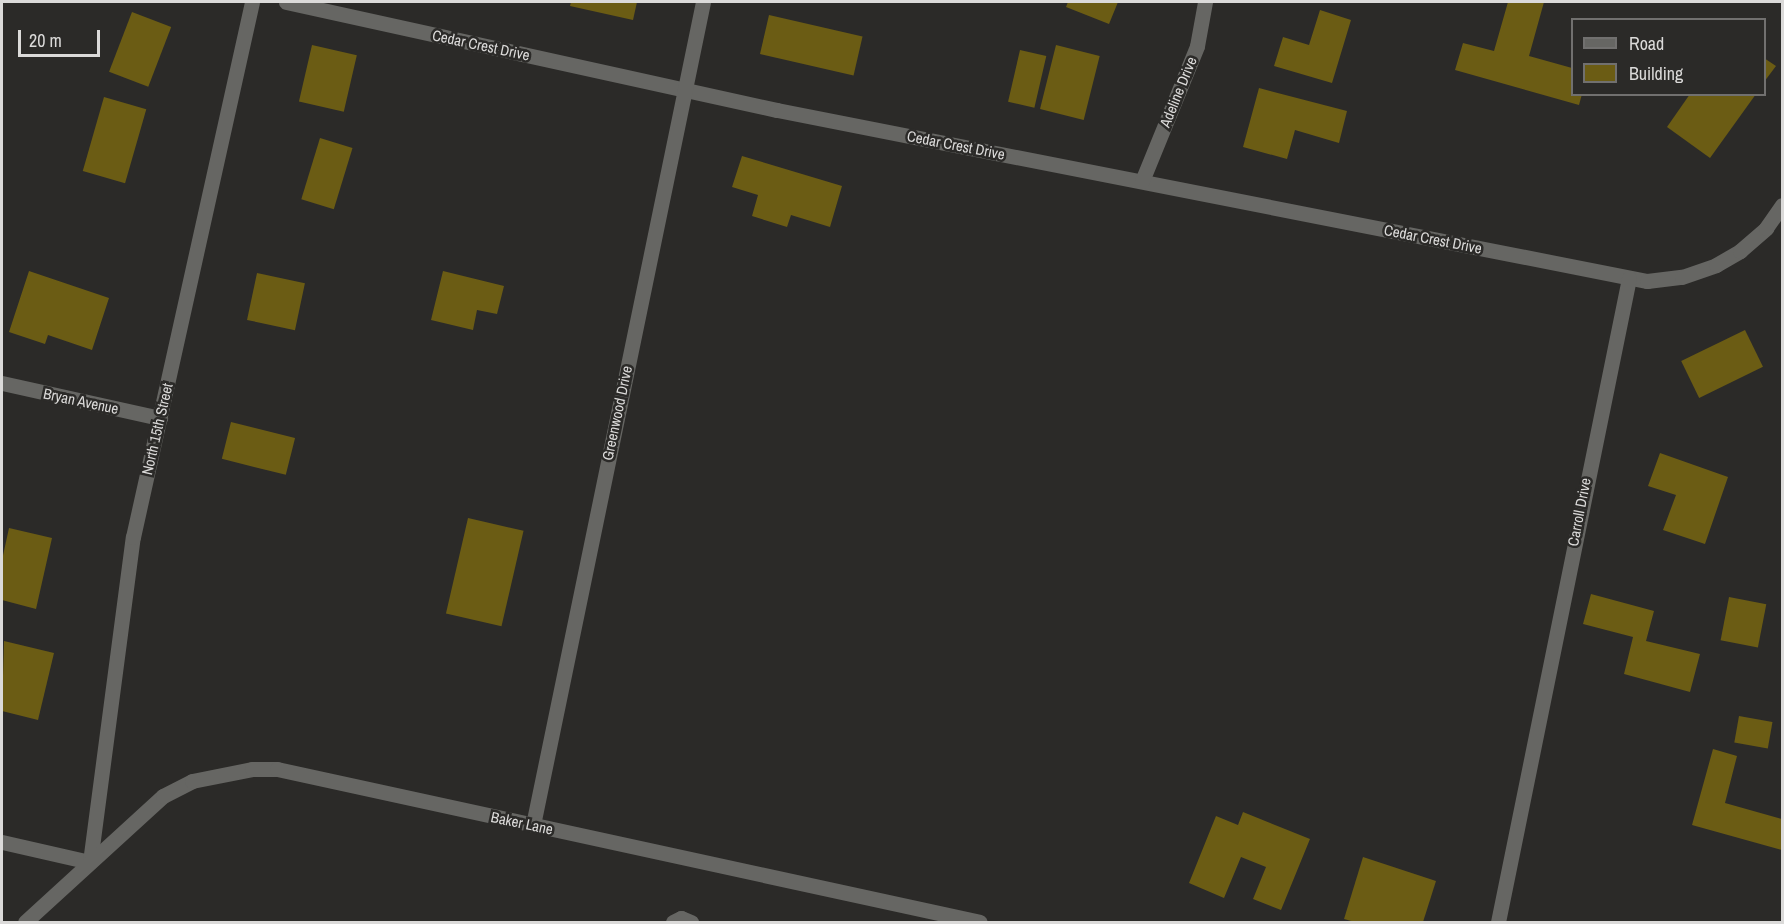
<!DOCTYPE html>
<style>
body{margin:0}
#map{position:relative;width:1784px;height:924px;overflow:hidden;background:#2b2a28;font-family:"Archivo Narrow",sans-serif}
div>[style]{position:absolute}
.building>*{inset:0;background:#6b5c14;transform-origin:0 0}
.minor>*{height:15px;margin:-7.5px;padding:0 7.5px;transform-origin:7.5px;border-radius:7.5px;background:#666663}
span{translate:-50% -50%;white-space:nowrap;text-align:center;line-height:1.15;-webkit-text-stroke:5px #2b2a28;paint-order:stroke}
.street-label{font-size:15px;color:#dbdad9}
.frame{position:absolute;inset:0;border:3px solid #dbdad9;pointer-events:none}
.legend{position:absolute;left:1571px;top:18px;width:195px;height:78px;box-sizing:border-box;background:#2b2a28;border:2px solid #71706f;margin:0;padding:8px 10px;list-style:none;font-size:18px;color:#dbdad9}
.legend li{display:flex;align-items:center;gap:12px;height:30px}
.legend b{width:30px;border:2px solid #71706f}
.scale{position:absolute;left:18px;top:30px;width:82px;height:27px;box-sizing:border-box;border:3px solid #dbdad9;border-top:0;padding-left:8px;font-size:18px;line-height:21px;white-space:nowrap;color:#dbdad9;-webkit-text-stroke:4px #2b2a28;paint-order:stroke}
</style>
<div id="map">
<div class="building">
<div style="clip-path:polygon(571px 2px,637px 2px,633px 20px,570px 6px)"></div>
<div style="clip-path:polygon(1068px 2px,1118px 2px,1109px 24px,1066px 7px)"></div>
<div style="clip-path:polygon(1508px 2px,1544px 2px,1529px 56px,1572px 68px,1572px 94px,1582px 94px,1579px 105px,1455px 70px,1463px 43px,1494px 51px)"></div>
<div style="clip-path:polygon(1320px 10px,1351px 20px,1332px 83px,1274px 66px,1283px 37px,1309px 45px)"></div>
<div style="left:132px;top:12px;width:42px;height:64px;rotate:21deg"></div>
<div style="left:769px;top:15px;width:96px;height:40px;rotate:13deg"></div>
<div style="left:312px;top:45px;width:46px;height:58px;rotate:13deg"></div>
<div style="left:1056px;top:45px;width:45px;height:66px;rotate:14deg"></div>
<div style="left:1020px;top:50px;width:27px;height:53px;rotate:13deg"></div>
<div style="clip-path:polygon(1764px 58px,1776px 66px,1764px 82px)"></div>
<div style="clip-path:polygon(1259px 88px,1347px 111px,1339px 143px,1295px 130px,1287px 159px,1243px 147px)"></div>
<div style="clip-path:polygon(1690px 94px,1756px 94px,1710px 158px,1667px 127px)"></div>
<div style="left:104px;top:97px;width:44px;height:77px;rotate:16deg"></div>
<div style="left:320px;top:138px;width:34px;height:64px;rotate:17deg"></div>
<div style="clip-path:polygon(742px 156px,842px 186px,830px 227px,791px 215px,787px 227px,752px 216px,758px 195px,732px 187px)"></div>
<div style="clip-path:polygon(29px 271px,109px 298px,92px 350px,48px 335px,45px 344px,9px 332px)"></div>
<div style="clip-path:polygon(443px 271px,504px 286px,497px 314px,477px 310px,473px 330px,431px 320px)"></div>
<div style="left:257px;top:273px;width:49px;height:48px;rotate:12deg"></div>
<div style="left:1745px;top:330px;width:41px;height:71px;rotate:64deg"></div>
<div style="left:231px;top:422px;width:66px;height:38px;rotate:14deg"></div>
<div style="clip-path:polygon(1660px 453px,1728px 477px,1705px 544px,1663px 530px,1676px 495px,1648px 486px)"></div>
<div style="left:468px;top:518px;width:57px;height:98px;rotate:13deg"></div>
<div style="clip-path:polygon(9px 528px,52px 538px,36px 609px,2px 600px,2px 560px)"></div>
<div style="clip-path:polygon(1591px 594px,1654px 611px,1646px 641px,1700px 654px,1690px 692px,1624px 674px,1633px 637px,1583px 624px)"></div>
<div style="left:1729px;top:597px;width:38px;height:44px;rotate:11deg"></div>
<div style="clip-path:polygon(4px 641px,54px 653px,38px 720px,2px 711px)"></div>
<div style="left:1739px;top:716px;width:34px;height:27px;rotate:10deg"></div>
<div style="clip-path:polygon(1713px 749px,1737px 756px,1725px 803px,1782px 819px,1782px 850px,1692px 825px)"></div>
<div style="clip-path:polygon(1243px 812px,1310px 839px,1281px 910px,1253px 899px,1266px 867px,1241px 857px,1224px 898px,1189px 883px,1216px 816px,1238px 825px)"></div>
<div style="clip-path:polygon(1363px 857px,1436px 881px,1423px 922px,1355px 922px,1344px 919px)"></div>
</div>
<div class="minor">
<div style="left:286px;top:2px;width:503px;rotate:12.41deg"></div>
<div style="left:777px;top:110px;width:887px;rotate:11.12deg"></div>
<div style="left:1647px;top:281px;width:35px;rotate:-7deg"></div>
<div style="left:1682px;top:277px;width:36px;rotate:-19deg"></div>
<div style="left:1716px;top:265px;width:28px;rotate:-30deg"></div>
<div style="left:1740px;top:251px;width:35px;rotate:-41deg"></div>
<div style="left:1766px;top:228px;width:28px;rotate:-55deg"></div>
<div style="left:1142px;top:181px;width:146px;rotate:-67.8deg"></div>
<div style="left:1197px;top:46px;width:45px;rotate:-79.7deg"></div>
<div style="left:2px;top:383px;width:162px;rotate:12.5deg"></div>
<div style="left:533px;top:825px;width:840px;rotate:-78.33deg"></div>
<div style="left:2px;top:842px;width:90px;rotate:12.8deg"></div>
<div style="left:90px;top:862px;width:328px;rotate:-82.5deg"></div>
<div style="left:133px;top:537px;width:548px;rotate:-77.46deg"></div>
<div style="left:25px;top:922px;width:187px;rotate:-42.4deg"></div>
<div style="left:163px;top:796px;width:33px;rotate:-27deg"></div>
<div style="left:192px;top:781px;width:61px;rotate:-11.3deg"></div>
<div style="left:252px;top:769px;width:25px"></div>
<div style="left:277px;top:769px;width:719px;rotate:12.28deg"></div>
<div style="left:673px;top:922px;width:9px;rotate:-27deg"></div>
<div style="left:681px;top:918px;width:11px;rotate:22deg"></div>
<div style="left:1498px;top:922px;width:657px;rotate:-78.5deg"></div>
</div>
<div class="street-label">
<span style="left:481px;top:45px;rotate:12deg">Cedar Crest Drive</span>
<span style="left:1178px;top:92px;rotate:-68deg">Adeline Drive</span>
<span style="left:956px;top:145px;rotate:11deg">Cedar Crest Drive</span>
<span style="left:1433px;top:239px;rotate:11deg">Cedar Crest Drive</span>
<span style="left:81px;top:401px;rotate:12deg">Bryan Avenue</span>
<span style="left:617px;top:413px;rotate:-78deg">Greenwood Drive</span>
<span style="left:157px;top:429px;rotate:-77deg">North 15th Street</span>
<span style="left:1579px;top:512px;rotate:-79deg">Carroll Drive</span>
<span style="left:522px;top:823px;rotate:12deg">Baker Lane</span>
</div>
<div class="frame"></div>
<ul class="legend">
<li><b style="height:8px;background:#666663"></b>Road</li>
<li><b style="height:16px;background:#6b5c14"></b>Building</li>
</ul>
<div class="scale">20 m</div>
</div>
